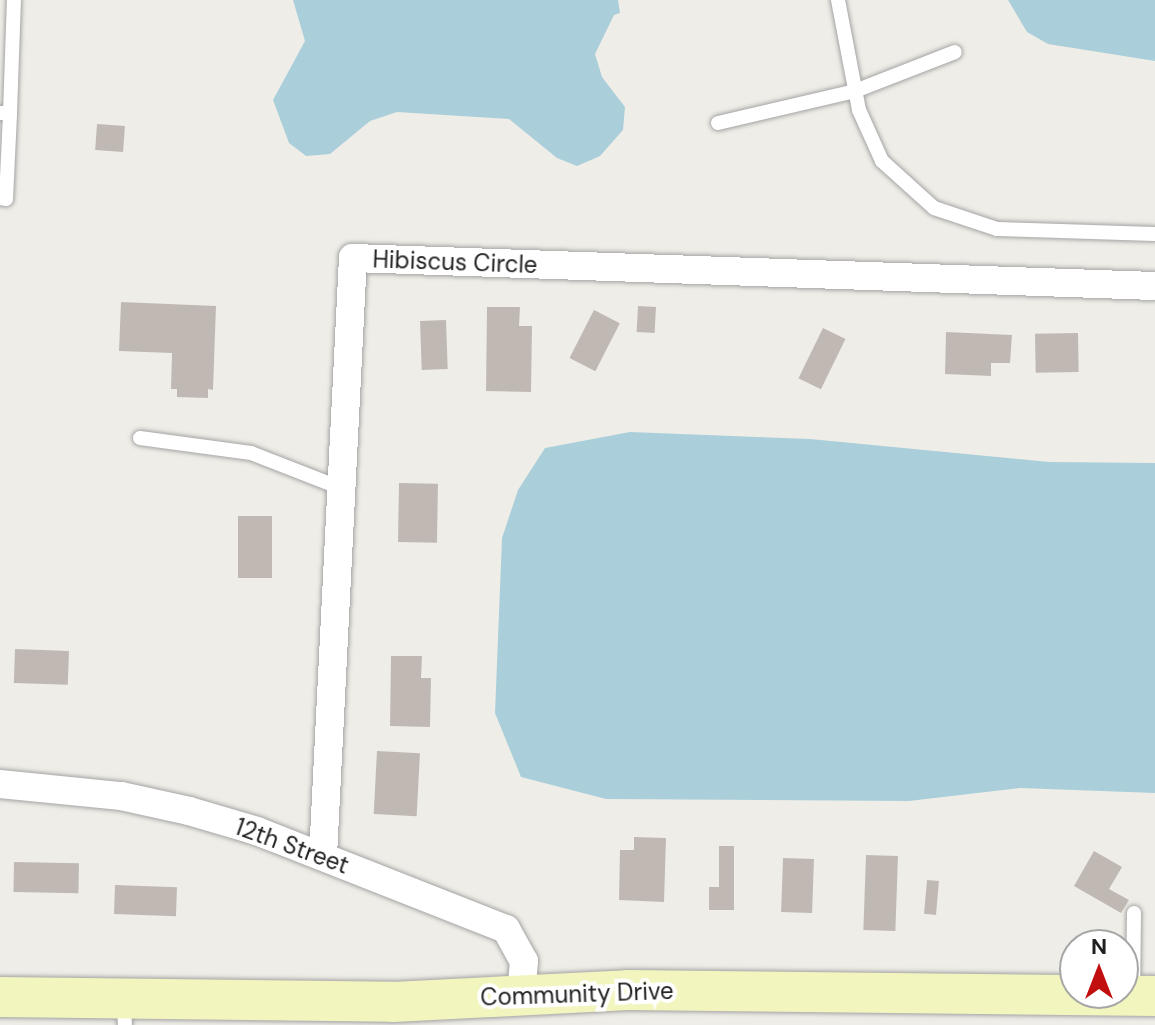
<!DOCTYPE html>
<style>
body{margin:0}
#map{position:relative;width:1155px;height:1025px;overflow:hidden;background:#efede7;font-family:"DM Sans",sans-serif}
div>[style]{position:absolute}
.water>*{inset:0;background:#aacfda}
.building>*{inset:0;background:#c0b9b3;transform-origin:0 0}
.roads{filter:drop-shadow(0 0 2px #a4a4a4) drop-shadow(0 0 2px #a4a4a4)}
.lane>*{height:14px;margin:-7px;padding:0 7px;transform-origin:7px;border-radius:7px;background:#fff}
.street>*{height:28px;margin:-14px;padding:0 14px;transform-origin:14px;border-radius:14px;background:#fff}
.secondary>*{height:40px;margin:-20px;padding:0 20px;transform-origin:20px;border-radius:20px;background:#f3f5bf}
span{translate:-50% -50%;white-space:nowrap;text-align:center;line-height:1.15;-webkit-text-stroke:8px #fff;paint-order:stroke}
.street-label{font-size:24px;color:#202020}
.north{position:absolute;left:1059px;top:929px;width:80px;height:80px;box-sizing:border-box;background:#fff;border:2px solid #a6a6a6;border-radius:50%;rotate:0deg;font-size:22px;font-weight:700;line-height:32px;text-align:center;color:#202020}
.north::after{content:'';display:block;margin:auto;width:28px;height:36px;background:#c10e0e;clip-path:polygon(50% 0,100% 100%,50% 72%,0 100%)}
</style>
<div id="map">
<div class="water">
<div style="clip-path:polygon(293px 0,618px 0,620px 13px,614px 15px,595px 54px,602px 77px,625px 107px,623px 130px,600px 156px,577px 166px,557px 158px,509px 119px,397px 112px,370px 121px,330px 154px,306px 156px,289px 143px,273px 100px,305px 41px)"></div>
<div style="clip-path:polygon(1008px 0,1155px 0,1155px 61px,1048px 44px,1027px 32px)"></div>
<div style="clip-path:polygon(630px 432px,810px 439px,1049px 462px,1155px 463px,1155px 793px,1020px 788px,909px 801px,606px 799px,521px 777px,495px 713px,502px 538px,518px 490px,545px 448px)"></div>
</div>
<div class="building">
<div style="left:97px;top:124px;width:28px;height:26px;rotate:4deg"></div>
<div style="clip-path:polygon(121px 302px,216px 306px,213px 390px,208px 389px,208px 398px,177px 397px,177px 389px,171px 389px,172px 353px,119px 351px)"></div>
<div style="left:638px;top:306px;width:18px;height:26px;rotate:3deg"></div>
<div style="clip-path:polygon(487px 307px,520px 307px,519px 326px,532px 326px,531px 392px,486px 391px)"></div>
<div style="left:594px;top:310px;width:29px;height:54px;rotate:27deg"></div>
<div style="left:446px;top:320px;width:49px;height:26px;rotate:88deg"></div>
<div style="left:823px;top:328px;width:25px;height:56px;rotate:26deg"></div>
<div style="clip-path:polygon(946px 332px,1012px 335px,1010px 363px,991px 363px,991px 376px,945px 374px)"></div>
<div style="left:1078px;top:333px;width:39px;height:43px;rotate:89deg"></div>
<div style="left:399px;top:483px;width:39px;height:59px;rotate:1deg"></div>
<div style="left:238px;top:516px;width:34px;height:62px"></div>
<div style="left:15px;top:649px;width:54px;height:34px;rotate:2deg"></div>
<div style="clip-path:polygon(391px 656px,422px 656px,421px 678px,431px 678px,430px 727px,390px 726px)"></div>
<div style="left:377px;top:751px;width:43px;height:63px;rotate:3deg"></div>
<div style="clip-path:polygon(634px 837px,666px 838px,664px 902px,619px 900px,620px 850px,634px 850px)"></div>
<div style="clip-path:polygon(719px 846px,734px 846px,734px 910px,709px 910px,709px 887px,719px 887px)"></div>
<div style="clip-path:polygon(1094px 851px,1122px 867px,1109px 889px,1129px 900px,1121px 913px,1074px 886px)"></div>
<div style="left:866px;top:855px;width:32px;height:75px;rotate:2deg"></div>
<div style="left:783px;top:858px;width:31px;height:54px;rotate:2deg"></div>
<div style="left:14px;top:862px;width:65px;height:30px;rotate:1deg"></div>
<div style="left:927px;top:880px;width:12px;height:34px;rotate:5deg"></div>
<div style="left:115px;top:885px;width:62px;height:29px;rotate:2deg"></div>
</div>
<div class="roads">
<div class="lane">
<div style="left:838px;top:0;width:112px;rotate:79.2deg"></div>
<div style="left:859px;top:110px;width:56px;rotate:65.7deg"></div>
<div style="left:882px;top:161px;width:70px;rotate:42.1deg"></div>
<div style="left:934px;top:208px;width:66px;rotate:18.4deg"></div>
<div style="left:997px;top:229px;width:158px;rotate:1.8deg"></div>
<div style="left:0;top:113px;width:10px"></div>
<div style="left:10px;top:113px;width:113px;rotate:-88deg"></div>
<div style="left:718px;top:123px;width:141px;rotate:-13.1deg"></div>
<div style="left:855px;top:91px;width:107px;rotate:-21.3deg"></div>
<div style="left:0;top:198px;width:6px;rotate:9deg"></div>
<div style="left:6px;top:199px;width:86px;rotate:-87.3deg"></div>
<div style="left:140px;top:438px;width:112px;rotate:7.7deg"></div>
<div style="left:251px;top:453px;width:97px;rotate:21.3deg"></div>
<div style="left:1133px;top:995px;width:82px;rotate:-89.3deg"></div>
<div style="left:124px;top:1000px;width:25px;rotate:88deg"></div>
</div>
<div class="street">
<div style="left:0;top:784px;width:122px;rotate:5.7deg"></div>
<div style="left:121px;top:796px;width:70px;rotate:12.4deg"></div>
<div style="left:189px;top:811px;width:71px;rotate:16.4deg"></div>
<div style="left:257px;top:831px;width:268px;rotate:21.5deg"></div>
<div style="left:506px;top:929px;width:37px;rotate:61deg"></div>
<div style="left:524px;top:961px;width:33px;rotate:95deg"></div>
<div style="left:323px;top:856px;width:599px;rotate:-87.13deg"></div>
<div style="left:353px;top:258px;width:802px;rotate:2deg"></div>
</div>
<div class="secondary">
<div style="left:0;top:997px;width:393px;rotate:0.7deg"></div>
<div style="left:393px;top:1002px;width:235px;rotate:-2.9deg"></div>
<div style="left:628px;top:990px;width:527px;rotate:0.65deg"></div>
</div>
</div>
<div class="street-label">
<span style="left:455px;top:262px;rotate:2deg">Hibiscus Circle</span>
<span style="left:292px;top:846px;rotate:20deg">12th Street</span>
<span style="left:577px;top:994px;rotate:-2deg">Community Drive</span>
</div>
<div class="north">N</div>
</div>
